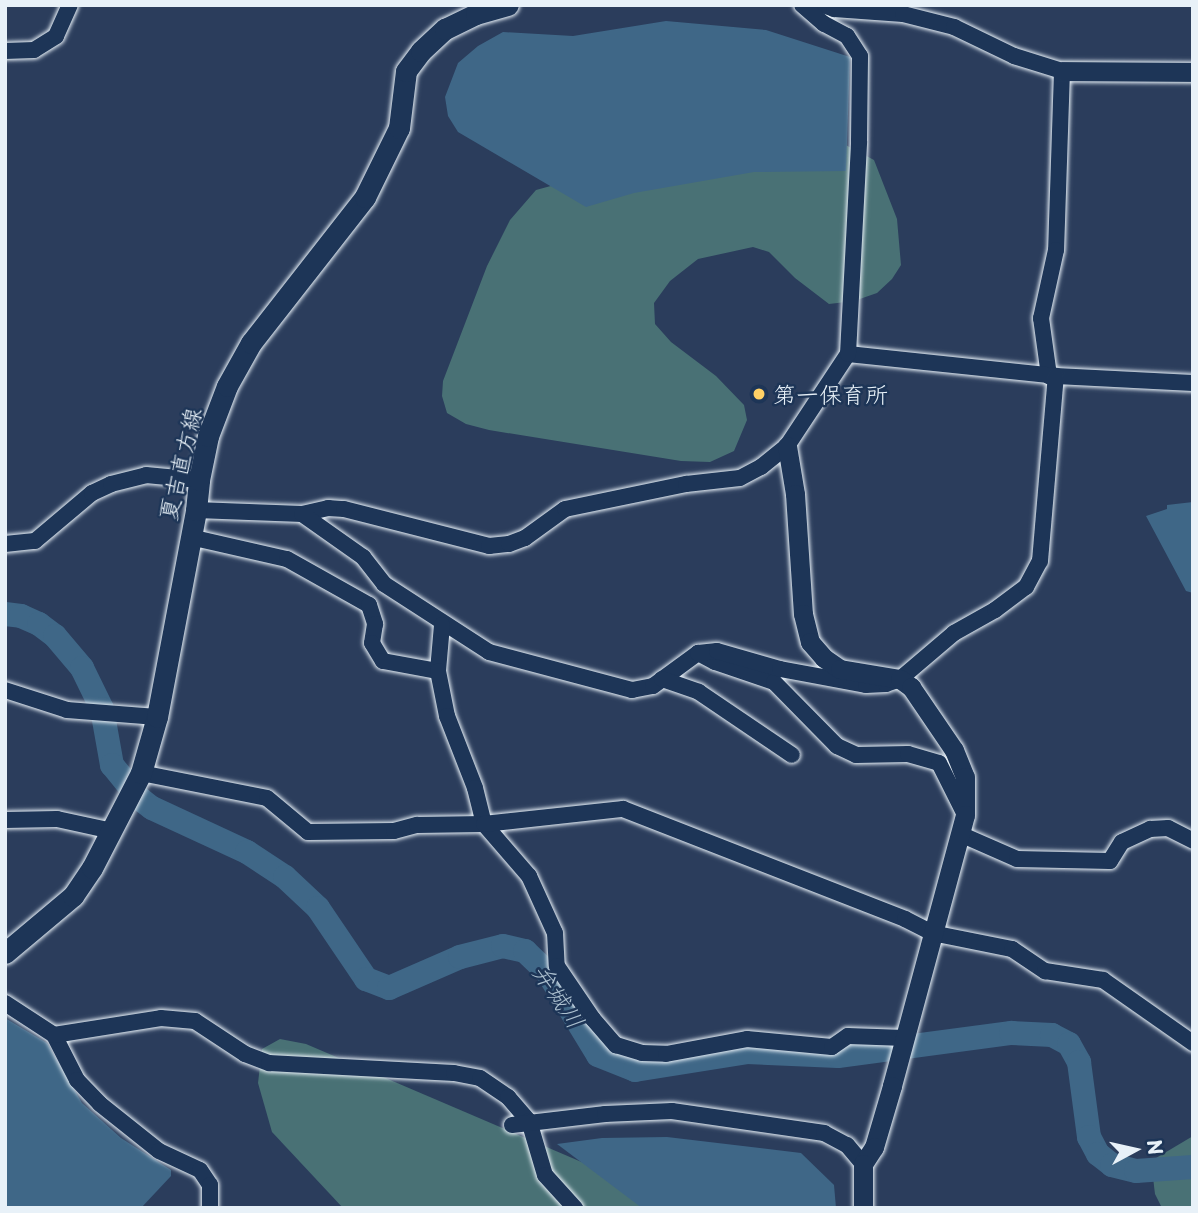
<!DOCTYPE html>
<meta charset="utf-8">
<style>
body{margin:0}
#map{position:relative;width:1198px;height:1213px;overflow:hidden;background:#2b3d5c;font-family:"Playpen Sans","Klee One",sans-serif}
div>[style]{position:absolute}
.green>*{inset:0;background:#497175}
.water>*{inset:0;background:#3f6787}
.river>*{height:24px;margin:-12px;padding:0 12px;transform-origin:12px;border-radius:12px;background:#3f6787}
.roads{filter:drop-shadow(0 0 2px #e8f1f8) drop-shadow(0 0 2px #e8f1f8)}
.minor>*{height:16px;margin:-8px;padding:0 8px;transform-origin:8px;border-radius:8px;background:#1d3557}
.tertiary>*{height:19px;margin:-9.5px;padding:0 9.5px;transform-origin:9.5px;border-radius:9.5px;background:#1d3557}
.secondary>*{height:21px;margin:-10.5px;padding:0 10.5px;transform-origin:10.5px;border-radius:10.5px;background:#1d3557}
.dots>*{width:19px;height:19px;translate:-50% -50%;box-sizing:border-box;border:4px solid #1d3557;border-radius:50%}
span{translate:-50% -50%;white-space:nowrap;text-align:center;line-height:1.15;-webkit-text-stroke:5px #1d3557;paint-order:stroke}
.poi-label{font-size:23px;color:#e8f1f8}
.left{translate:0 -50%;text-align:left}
.street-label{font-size:23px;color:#e8f1f8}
.water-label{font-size:24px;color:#adc1d0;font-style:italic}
.frame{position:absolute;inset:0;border:7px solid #e8f1f8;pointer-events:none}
.north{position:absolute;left:1100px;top:1115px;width:70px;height:70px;-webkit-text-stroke:5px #1d3557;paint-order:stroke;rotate:82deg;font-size:19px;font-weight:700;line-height:28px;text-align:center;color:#e8f1f8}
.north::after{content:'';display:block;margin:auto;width:24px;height:32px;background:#e8f1f8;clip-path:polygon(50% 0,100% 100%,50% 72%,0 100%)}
</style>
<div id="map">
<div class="green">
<div style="clip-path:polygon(840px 142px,874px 160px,897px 219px,901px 265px,892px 279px,877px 293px,854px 301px,829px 304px,795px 278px,769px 252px,753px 247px,698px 259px,670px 281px,654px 303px,655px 324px,671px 342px,716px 376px,744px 405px,747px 420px,734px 451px,710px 462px,681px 461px,489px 430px,466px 424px,447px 413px,442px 396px,443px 381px,487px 266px,510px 220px,536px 190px,558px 184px)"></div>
<div style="clip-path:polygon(280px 1039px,306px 1044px,689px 1208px,343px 1208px,272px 1132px,258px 1083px,262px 1049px)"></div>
<div style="clip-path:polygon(1193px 1136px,1193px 1208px,1162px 1208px,1155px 1194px,1151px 1161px)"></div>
</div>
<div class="water">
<div style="clip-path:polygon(666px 21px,766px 30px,850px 57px,846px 171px,754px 172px,634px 193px,586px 207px,458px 132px,448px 116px,445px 97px,458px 63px,478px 46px,503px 32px,573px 36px)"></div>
<div style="clip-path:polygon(1193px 502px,1193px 593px,1186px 591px,1146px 516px,1167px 509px,1167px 505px)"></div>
<div style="clip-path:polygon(5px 1018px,47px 1043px,82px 1103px,121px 1138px,171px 1170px,171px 1176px,141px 1208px,5px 1208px)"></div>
<div style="clip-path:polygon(667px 1137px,801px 1153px,834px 1185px,836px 1208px,642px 1208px,557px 1144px,602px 1138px)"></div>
</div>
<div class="river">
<div style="left:5px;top:614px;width:16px;rotate:7deg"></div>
<div style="left:21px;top:616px;width:20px;rotate:24deg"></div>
<div style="left:39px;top:624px;width:20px;rotate:37deg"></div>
<div style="left:55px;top:636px;width:42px;rotate:49.8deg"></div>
<div style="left:82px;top:668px;width:46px;rotate:64deg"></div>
<div style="left:102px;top:709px;width:57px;rotate:79.9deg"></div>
<div style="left:112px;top:765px;width:43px;rotate:50.7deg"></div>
<div style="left:139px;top:798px;width:16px;rotate:38deg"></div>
<div style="left:152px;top:808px;width:105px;rotate:24.9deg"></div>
<div style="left:247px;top:852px;width:45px;rotate:33.3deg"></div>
<div style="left:285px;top:877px;width:45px;rotate:43.2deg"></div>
<div style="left:318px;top:908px;width:86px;rotate:55.9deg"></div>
<div style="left:366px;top:979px;width:25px;rotate:21deg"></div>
<div style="left:389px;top:988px;width:77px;rotate:-23.6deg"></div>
<div style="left:460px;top:957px;width:44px;rotate:-14.3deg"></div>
<div style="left:503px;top:946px;width:23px;rotate:13deg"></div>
<div style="left:525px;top:951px;width:32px;rotate:44deg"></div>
<div style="left:548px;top:973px;width:96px;rotate:58.6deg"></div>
<div style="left:598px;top:1055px;width:40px;rotate:22deg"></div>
<div style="left:635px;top:1070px;width:113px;rotate:-9.1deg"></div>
<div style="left:747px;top:1052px;width:91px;rotate:2.5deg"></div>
<div style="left:838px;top:1056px;width:175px;rotate:-7.6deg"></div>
<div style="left:1011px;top:1033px;width:41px;rotate:2.8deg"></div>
<div style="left:1052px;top:1035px;width:19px;rotate:28deg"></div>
<div style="left:1069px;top:1044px;width:21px;rotate:61deg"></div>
<div style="left:1079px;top:1062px;width:76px;rotate:82.4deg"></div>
<div style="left:1089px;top:1137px;width:19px;rotate:62deg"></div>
<div style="left:1098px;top:1154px;width:18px;rotate:38deg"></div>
<div style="left:1112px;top:1165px;width:25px;rotate:14deg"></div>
<div style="left:1136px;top:1171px;width:57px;rotate:-4deg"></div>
</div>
<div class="roads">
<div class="minor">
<div style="left:823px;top:5px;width:12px;rotate:20deg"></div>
<div style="left:834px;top:9px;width:69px;rotate:4.1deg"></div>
<div style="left:903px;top:14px;width:53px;rotate:14.3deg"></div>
<div style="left:954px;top:27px;width:67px;rotate:25.8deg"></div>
<div style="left:1014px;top:56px;width:50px;rotate:17.4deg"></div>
<div style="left:1062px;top:71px;width:179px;rotate:91.9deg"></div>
<div style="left:1056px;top:250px;width:70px;rotate:102.4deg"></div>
<div style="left:1041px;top:318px;width:59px;rotate:82.1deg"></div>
<div style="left:5px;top:51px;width:29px;rotate:-2deg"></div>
<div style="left:34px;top:50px;width:26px;rotate:-32deg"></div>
<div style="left:56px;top:36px;width:34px;rotate:-66deg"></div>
<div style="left:848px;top:354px;width:209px;rotate:6deg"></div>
<div style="left:1056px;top:376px;width:137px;rotate:2.9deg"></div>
<div style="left:196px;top:510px;width:106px;rotate:2.2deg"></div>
<div style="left:302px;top:514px;width:27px;rotate:-13deg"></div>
<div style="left:328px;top:508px;width:16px;rotate:4deg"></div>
<div style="left:344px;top:509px;width:150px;rotate:14.3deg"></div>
<div style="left:489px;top:546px;width:20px;rotate:-6deg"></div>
<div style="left:509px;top:544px;width:17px;rotate:-21deg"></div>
<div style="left:525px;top:538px;width:49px;rotate:-35.9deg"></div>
<div style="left:565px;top:509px;width:124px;rotate:-11.7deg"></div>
<div style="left:686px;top:484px;width:54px;rotate:-6.3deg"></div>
<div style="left:740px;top:478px;width:24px;rotate:-28deg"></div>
<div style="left:761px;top:467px;width:33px;rotate:-39deg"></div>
<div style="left:787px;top:446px;width:110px;rotate:-56.5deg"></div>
<div style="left:848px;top:354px;width:213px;rotate:-87deg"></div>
<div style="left:859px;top:141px;width:85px;rotate:-89.3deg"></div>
<div style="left:860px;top:56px;width:24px;rotate:-123deg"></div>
<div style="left:847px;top:36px;width:26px;rotate:-152deg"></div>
<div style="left:824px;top:24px;width:29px;rotate:-139deg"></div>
<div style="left:302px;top:514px;width:75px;rotate:35.2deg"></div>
<div style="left:363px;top:557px;width:34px;rotate:52deg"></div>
<div style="left:384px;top:584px;width:125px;rotate:32.9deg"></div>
<div style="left:489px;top:652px;width:148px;rotate:14.9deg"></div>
<div style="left:632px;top:690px;width:21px;rotate:-11deg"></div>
<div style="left:653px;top:686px;width:56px;rotate:-36.3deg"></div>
<div style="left:698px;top:653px;width:19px;rotate:28deg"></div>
<div style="left:715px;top:662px;width:62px;rotate:18.7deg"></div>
<div style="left:774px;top:682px;width:90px;rotate:45.5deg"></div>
<div style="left:837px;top:746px;width:21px;rotate:25deg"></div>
<div style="left:856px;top:755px;width:52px;rotate:-1.1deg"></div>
<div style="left:908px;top:754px;width:32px;rotate:16deg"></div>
<div style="left:939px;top:763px;width:54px;rotate:63.4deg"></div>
<div style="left:190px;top:537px;width:99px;rotate:12.8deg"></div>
<div style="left:287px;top:559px;width:94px;rotate:29.3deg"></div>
<div style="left:369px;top:605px;width:20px;rotate:72deg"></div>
<div style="left:375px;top:624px;width:19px;rotate:99deg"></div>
<div style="left:372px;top:643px;width:21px;rotate:59deg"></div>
<div style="left:383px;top:661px;width:56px;rotate:10.3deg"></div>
<div style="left:5px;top:544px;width:30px;rotate:-6deg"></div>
<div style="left:35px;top:541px;width:75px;rotate:-40.1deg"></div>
<div style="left:92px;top:493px;width:21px;rotate:-25deg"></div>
<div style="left:111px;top:484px;width:36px;rotate:-14deg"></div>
<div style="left:146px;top:475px;width:53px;rotate:5.4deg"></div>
<div style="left:442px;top:625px;width:46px;rotate:95deg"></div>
<div style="left:438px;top:671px;width:46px;rotate:78.7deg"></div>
<div style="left:447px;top:716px;width:77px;rotate:68.7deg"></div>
<div style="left:475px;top:788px;width:37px;rotate:76deg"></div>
<div style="left:484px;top:824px;width:69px;rotate:49.1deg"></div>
<div style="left:529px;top:876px;width:63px;rotate:65.5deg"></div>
<div style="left:555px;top:933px;width:33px;rotate:87deg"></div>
<div style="left:557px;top:966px;width:64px;rotate:55.8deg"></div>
<div style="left:593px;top:1019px;width:35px;rotate:49deg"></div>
<div style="left:616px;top:1045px;width:27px;rotate:17deg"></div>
<div style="left:642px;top:1053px;width:24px;rotate:2deg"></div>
<div style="left:666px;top:1054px;width:82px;rotate:-10.5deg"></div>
<div style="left:747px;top:1039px;width:85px;rotate:5.4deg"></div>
<div style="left:832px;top:1047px;width:19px;rotate:-35deg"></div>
<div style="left:848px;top:1036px;width:57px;rotate:2deg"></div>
<div style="left:698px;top:653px;width:19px;rotate:-6deg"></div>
<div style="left:717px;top:651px;width:66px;rotate:15.9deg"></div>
<div style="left:780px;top:669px;width:87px;rotate:10.5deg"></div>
<div style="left:866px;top:685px;width:20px;rotate:-3deg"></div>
<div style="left:886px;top:684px;width:15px;rotate:-20deg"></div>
<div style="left:900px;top:679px;width:71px;rotate:-40.4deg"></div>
<div style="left:954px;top:633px;width:47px;rotate:-29.3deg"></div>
<div style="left:995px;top:610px;width:39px;rotate:-37deg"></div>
<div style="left:1026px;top:587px;width:30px;rotate:-62deg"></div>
<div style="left:1040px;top:561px;width:186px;rotate:-85.1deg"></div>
<div style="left:662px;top:679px;width:39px;rotate:19deg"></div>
<div style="left:699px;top:692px;width:112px;rotate:34.1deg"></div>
<div style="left:5px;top:690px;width:65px;rotate:17.9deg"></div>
<div style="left:67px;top:710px;width:90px;rotate:4.4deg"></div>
<div style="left:141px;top:773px;width:128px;rotate:11.2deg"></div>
<div style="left:267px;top:798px;width:53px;rotate:39.7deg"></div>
<div style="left:308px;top:832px;width:86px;rotate:-0.7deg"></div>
<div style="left:394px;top:831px;width:24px;rotate:-15deg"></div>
<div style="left:417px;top:825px;width:67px;rotate:-0.9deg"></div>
<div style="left:484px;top:824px;width:140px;rotate:-6.2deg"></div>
<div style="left:623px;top:809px;width:303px;rotate:21.3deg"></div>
<div style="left:905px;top:919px;width:30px;rotate:27deg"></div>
<div style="left:932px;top:933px;width:82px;rotate:11.3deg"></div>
<div style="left:1012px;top:949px;width:40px;rotate:34deg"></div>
<div style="left:1045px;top:971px;width:59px;rotate:8.8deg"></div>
<div style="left:1103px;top:980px;width:110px;rotate:35deg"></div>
<div style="left:5px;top:820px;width:52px;rotate:-1.1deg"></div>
<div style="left:57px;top:819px;width:56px;rotate:12.3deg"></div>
<div style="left:960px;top:834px;width:62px;rotate:23.7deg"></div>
<div style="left:1017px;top:859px;width:93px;rotate:1.2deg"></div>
<div style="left:1110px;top:861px;width:22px;rotate:-58deg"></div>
<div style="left:1122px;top:842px;width:31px;rotate:-25deg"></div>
<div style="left:1150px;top:829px;width:18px;rotate:-3deg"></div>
<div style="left:1168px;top:828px;width:28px;rotate:27deg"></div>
<div style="left:5px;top:1003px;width:59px;rotate:33.1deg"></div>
<div style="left:54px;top:1035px;width:51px;rotate:62.9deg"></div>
<div style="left:77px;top:1080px;width:33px;rotate:46deg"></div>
<div style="left:100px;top:1104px;width:75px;rotate:38.5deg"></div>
<div style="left:159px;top:1151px;width:45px;rotate:24.9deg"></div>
<div style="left:200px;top:1170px;width:18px;rotate:56deg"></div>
<div style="left:210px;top:1185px;width:23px;rotate:90deg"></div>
<div style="left:54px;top:1035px;width:108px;rotate:-9deg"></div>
<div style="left:161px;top:1018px;width:34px;rotate:5deg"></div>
<div style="left:195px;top:1021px;width:60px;rotate:33.4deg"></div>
<div style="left:245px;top:1054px;width:26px;rotate:21deg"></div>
<div style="left:269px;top:1063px;width:185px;rotate:3.1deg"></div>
<div style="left:454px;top:1073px;width:26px;rotate:11deg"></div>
<div style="left:480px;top:1078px;width:34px;rotate:34deg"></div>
<div style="left:508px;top:1097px;width:32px;rotate:49deg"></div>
<div style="left:529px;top:1121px;width:56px;rotate:73.5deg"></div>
<div style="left:545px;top:1175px;width:45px;rotate:47.7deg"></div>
<div style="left:512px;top:1125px;width:94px;rotate:-6.7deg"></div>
<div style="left:605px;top:1114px;width:67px;rotate:-2.6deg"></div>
<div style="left:672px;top:1111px;width:154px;rotate:8.2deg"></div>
<div style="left:824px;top:1133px;width:26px;rotate:28deg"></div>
<div style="left:847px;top:1145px;width:25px;rotate:50deg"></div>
</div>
<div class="tertiary">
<div style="left:1062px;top:71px;width:131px;rotate:0.4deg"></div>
<div style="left:787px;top:446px;width:49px;rotate:80.5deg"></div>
<div style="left:795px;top:494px;width:120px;rotate:86.2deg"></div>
<div style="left:803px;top:614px;width:29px;rotate:76deg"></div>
<div style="left:810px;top:642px;width:21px;rotate:49deg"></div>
<div style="left:824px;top:658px;width:19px;rotate:35deg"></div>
<div style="left:840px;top:669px;width:61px;rotate:9.5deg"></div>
<div style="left:900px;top:679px;width:14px;rotate:36deg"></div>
<div style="left:911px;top:687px;width:76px;rotate:55.7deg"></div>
<div style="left:954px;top:750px;width:29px;rotate:68deg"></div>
<div style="left:965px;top:777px;width:38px;rotate:90deg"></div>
<div style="left:965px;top:815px;width:281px;rotate:105.1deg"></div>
<div style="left:892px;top:1086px;width:64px;rotate:106.4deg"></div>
<div style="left:874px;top:1147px;width:20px;rotate:123deg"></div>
<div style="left:863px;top:1164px;width:44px;rotate:90deg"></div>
</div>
<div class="secondary">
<div style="left:5px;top:953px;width:89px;rotate:-40deg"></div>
<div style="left:73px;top:896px;width:34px;rotate:-56deg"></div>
<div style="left:92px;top:868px;width:107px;rotate:-62.7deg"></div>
<div style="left:141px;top:773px;width:58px;rotate:-74.1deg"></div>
<div style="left:157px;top:717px;width:211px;rotate:-79.3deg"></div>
<div style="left:196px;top:510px;width:30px;rotate:-84deg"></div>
<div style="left:199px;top:480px;width:45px;rotate:-78.4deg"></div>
<div style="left:208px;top:436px;width:53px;rotate:-69.2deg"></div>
<div style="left:227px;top:386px;width:49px;rotate:-60.8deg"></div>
<div style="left:251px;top:343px;width:185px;rotate:-52deg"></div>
<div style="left:365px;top:197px;width:77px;rotate:-63.8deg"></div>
<div style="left:399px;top:128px;width:57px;rotate:-83deg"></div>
<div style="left:406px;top:71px;width:25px;rotate:-53deg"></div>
<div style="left:421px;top:51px;width:33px;rotate:-43deg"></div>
<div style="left:445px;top:29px;width:34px;rotate:-26deg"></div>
<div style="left:476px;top:14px;width:33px;rotate:-16deg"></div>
</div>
</div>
<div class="dots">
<div style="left:759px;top:394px;background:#ffd166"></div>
</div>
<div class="poi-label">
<span class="left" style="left:773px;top:394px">第一保育所</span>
</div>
<div class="street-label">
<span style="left:180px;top:464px;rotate:-77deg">夏吉直方線</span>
</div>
<div class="water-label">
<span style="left:559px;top:996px;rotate:56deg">弁城川</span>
</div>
<div class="frame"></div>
<div class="north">N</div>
</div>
